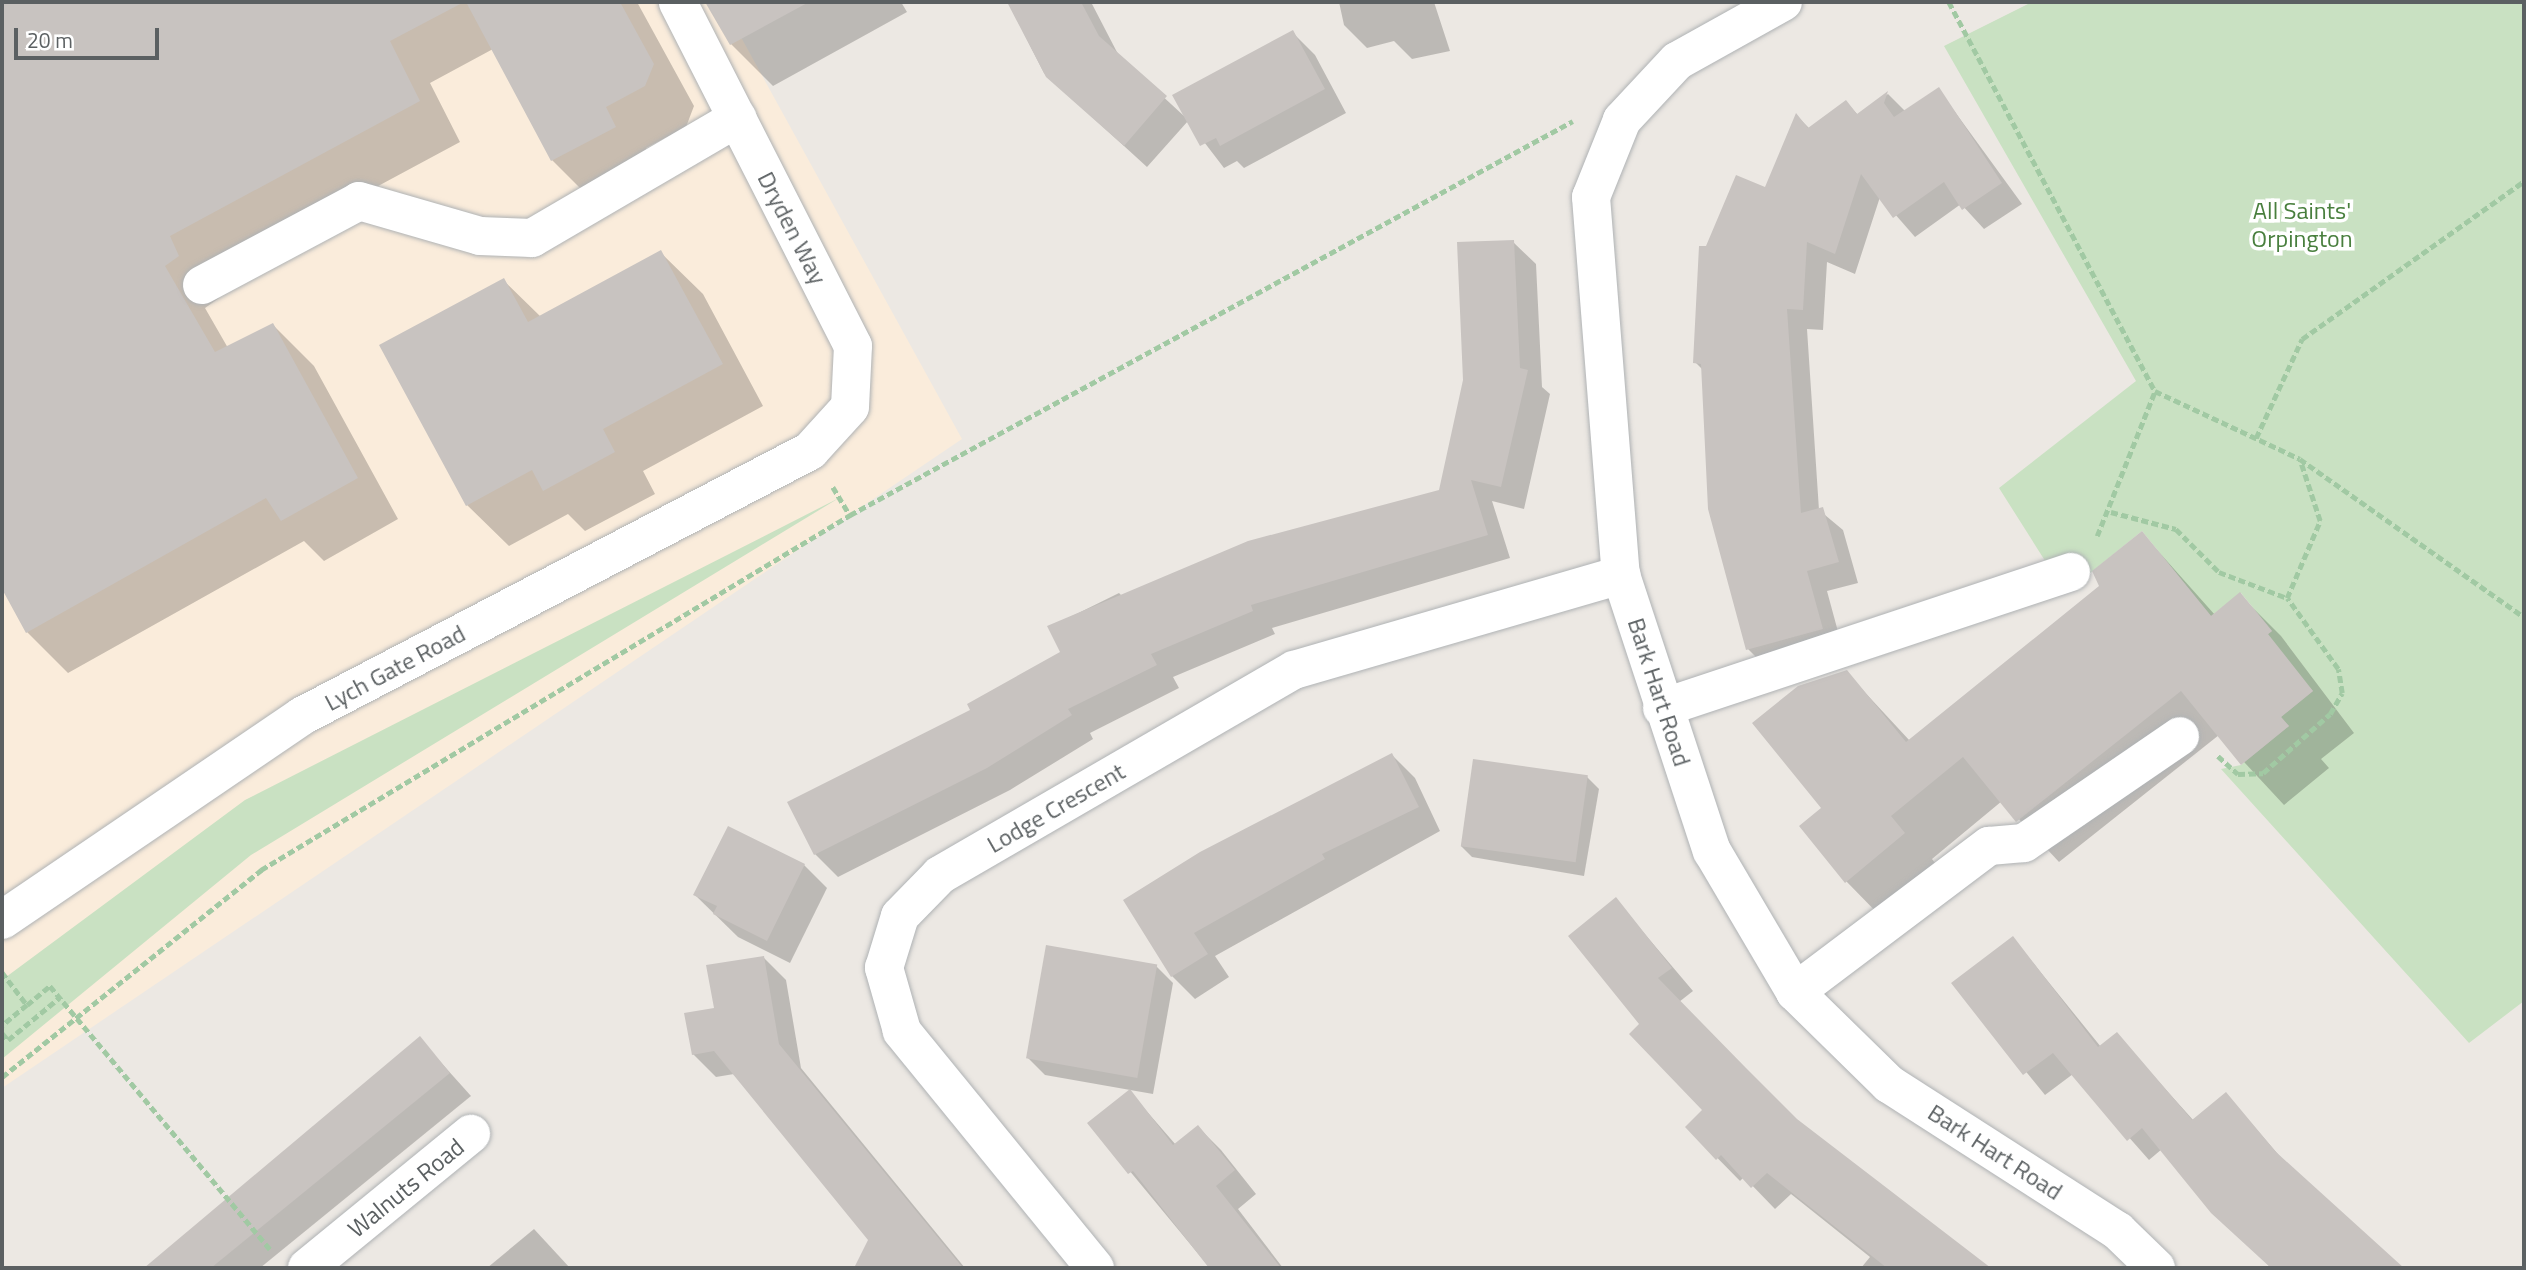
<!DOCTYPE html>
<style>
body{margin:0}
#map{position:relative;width:2526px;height:1270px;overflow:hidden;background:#ece8e3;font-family:"Titillium Web",sans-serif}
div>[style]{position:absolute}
.commercial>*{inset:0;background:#faecdb}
.green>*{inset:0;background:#c9e1c2}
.shadow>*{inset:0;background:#0003}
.building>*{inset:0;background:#c8c3c0;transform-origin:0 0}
.path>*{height:4.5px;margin-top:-2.25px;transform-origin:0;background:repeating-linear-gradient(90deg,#a1c9a3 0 7px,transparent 0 10.5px)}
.roads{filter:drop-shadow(0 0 2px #afb2b4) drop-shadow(0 0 2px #afb2b4)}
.minor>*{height:38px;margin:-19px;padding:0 19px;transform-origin:19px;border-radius:19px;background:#fff}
span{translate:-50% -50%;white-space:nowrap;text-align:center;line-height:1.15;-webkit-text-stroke:7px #fff;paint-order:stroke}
.park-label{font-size:24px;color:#497f3e}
.street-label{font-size:24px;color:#5b6062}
.frame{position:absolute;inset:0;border:4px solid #5b6062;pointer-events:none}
.scale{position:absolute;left:14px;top:28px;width:145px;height:32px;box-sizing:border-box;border:4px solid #5b6062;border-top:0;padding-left:9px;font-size:21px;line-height:24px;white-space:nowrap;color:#5b6062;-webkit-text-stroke:5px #fff;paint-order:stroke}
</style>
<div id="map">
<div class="commercial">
<div style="clip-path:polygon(2px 2px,783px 2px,737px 30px,962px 439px,2px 1088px)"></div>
</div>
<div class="green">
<div style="clip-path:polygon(2032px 2px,2524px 2px,2524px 1001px,2469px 1043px,2221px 769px,2241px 765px,2289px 726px,2281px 717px,2313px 691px,2260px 641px,2272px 631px,2241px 593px,2211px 616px,2142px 531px,2089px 574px,2049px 567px,1999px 488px,2136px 381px,1944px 46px)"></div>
<div style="clip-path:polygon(839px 498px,251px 855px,2px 1059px,2px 980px,245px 800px)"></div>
</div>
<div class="shadow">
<div style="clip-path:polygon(2px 2px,637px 2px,694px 106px,686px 127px,646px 148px,656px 168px,593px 201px,552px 160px,493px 49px,430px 83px,460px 142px,209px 277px,219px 298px,205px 308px,228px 348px,273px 325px,314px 366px,398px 519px,324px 561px,304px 541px,68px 673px,27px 632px,2px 586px)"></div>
<div style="clip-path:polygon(707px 2px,901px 2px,907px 12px,773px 86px,731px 44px)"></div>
<div style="clip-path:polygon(1008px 2px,1091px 2px,1119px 56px,1184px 116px,1292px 32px,1315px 55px,1346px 113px,1244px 168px,1237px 161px,1224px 168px,1188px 121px,1147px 167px,1044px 73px)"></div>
<div style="clip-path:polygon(1339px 2px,1434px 2px,1450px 51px,1412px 59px,1394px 41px,1367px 48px,1344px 25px)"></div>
<div style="clip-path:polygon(1939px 90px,2022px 204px,1984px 229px,1961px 204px,1915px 237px,1880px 197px,1855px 274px,1827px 262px,1823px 330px,1807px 329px,1819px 510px,1843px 530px,1858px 583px,1827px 591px,1843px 650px,1768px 669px,1748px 649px,1703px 370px,1695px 362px,1707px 248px,1766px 189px,1797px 116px,1810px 129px,1846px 102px,1858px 115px,1888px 94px,1905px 111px)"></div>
<div style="clip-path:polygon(1513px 242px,1536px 264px,1542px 387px,1550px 394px,1524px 509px,1492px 501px,1510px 558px,1272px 628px,1275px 634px,1173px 677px,1179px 688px,1090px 733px,1093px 739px,1010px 790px,838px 877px,815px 854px,973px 711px,1062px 652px,1050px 627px,1119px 593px,1124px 598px,1440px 491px)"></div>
<div style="clip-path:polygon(661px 253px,703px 294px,763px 406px,643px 471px,655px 494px,585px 531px,568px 514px,509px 546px,467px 505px,503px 280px,541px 317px)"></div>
<div style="clip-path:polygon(2142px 533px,2215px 615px,2240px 595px,2281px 636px,2354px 733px,2321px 759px,2329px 768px,2284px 805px,2219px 735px,2059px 862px,2002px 801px,1932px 859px,1945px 876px,1887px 923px,1846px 881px,1824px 808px,1846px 672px,1910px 741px,2101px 587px)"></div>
<div style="clip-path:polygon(1392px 755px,1415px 778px,1440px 831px,1215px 956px,1229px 977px,1195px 999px,1172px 976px,1125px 901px)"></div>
<div style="clip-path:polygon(1587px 777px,1599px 789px,1584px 876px,1472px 857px,1461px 846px)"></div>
<div style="clip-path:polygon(804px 865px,827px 888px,790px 963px,738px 937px,695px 895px)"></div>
<div style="clip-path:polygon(1616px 900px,1693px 991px,1679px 1002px,1797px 1121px,1988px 1268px,1861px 1268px,1870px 1257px,1791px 1194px,1775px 1209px,1744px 1177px,1740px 1181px,1687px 1127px,1705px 1110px,1642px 1024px)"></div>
<div style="clip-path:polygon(2013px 938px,2101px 1047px,2116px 1034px,2194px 1121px,2226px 1094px,2290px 1168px,2401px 1268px,2271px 1268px,2162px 1149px,2149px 1160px,2073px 1074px,2045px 1095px,1954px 983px)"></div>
<div style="clip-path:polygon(763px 957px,786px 980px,801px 1068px,965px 1268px,856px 1268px,870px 1240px,734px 1074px,716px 1077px,693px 1054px,716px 1010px)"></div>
<div style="clip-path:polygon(1156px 966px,1173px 983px,1153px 1094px,1045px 1075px,1027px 1057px)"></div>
<div style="clip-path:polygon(419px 1038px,471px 1096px,260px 1268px,147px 1268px)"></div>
<div style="clip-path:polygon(1130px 1092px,1176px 1145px,1198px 1127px,1221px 1150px,1256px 1194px,1238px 1209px,1283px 1268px,1210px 1268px,1090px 1123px)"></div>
<div style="clip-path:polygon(534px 1229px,570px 1268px,487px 1268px)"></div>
</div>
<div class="building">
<div style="clip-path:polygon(2px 2px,464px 2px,390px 41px,420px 101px,170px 236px,179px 256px,165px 266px,215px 352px,273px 323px,358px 478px,281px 521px,266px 498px,26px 633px,2px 589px)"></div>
<div style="clip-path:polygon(466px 2px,620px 2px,654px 64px,645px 86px,606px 107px,616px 127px,551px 161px)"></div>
<div style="clip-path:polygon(705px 2px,809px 2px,730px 45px)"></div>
<div style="clip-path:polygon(1007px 2px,1081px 2px,1099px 36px,1167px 96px,1124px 146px,1046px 77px)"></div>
<div style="clip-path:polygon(1293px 30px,1325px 89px,1220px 146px,1216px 138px,1200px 146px,1172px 95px)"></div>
<div style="clip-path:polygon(1939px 87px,2002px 183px,1962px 210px,1944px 182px,1893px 218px,1861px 174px,1835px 254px,1807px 242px,1803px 310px,1787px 309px,1801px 513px,1823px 507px,1839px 562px,1807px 571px,1823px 629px,1746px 650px,1708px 509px,1701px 364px,1693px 363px,1699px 246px,1706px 246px,1736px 175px,1765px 187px,1796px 113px,1808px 128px,1846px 100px,1857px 114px,1888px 91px,1884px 103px,1894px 117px)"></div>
<div style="clip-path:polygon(1514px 240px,1520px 368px,1528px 370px,1501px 487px,1471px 480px,1488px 535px,1251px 605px,1253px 611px,1151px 654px,1157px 665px,1068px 709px,1072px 715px,987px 768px,814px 855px,787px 802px,970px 710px,967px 704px,1060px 652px,1047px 626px,1248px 541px,1439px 490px,1463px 380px,1457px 242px)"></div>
<div style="clip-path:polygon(661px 250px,723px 364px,603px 429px,615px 452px,543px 491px,532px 470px,466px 506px,379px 345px,504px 278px,528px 322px)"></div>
<div style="clip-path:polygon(2142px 531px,2211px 616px,2240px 592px,2272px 631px,2268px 634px,2313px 691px,2281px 717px,2289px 726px,2241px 765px,2181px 691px,2016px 822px,1963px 757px,1891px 816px,1905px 833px,1845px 883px,1799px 826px,1821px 808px,1752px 723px,1798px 686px,1847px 670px,1906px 742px,2099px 586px,2092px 571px)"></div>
<div style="clip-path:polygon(1392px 753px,1419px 807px,1322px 854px,1325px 859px,1194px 933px,1208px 954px,1171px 977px,1123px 900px,1200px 852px)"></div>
<div style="left:1473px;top:759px;width:116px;height:88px;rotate:8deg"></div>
<div style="clip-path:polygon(728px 826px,805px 864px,767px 941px,713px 914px,717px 906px,693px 895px)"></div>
<div style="clip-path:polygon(1616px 897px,1672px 968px,1658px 978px,1746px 1068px,1797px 1119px,1991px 1268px,1887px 1268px,1767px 1173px,1751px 1188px,1721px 1155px,1716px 1160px,1685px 1127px,1702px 1110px,1629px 1034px,1639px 1024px,1568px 936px)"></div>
<div style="clip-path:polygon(2013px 936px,2098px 1047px,2117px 1032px,2192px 1120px,2226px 1092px,2276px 1152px,2404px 1268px,2271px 1268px,2211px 1213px,2142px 1128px,2127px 1141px,2053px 1053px,2023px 1075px,1951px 983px)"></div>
<div style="left:1046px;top:945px;width:113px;height:115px;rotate:10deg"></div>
<div style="clip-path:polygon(764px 956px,779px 1044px,963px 1268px,854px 1268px,868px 1240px,714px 1051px,692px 1055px,684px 1013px,714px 1008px,706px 965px)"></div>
<div style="clip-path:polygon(420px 1036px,450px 1073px,211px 1268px,144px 1268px)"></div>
<div style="clip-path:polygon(1130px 1089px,1173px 1145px,1198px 1125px,1235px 1170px,1216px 1186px,1281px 1268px,1209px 1268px,1133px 1171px,1128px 1174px,1087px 1123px)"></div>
</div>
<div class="path">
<div style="left:1949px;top:2px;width:440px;rotate:62.1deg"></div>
<div style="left:2155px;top:391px;width:160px;rotate:25.1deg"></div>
<div style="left:2300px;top:459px;width:274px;rotate:35.2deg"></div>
<div style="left:2256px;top:438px;width:109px;rotate:-65.1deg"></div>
<div style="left:2302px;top:339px;width:272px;rotate:-35.4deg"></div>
<div style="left:833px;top:487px;width:33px;rotate:59deg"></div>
<div style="left:2111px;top:512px;width:67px;rotate:14.7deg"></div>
<div style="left:2176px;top:529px;width:61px;rotate:45deg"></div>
<div style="left:2219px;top:572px;width:73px;rotate:20.9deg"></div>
<div style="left:2097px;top:536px;width:156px;rotate:-68.2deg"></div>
<div style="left:2218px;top:756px;width:27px;rotate:42deg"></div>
<div style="left:2238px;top:774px;width:25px;rotate:-2deg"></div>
<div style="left:2263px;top:773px;width:89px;rotate:-41.4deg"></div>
<div style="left:2330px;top:714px;width:24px;rotate:-60deg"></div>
<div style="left:2342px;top:693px;width:24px;rotate:-99deg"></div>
<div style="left:2338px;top:669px;width:87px;rotate:-125.7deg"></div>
<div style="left:2287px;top:598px;width:84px;rotate:-66.8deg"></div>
<div style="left:2320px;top:521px;width:64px;rotate:-108.2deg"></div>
<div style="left:2px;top:972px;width:41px;rotate:52.9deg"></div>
<div style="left:27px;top:1005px;width:33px;rotate:140deg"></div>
<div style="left:27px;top:1005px;width:30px;rotate:-40deg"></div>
<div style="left:50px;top:986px;width:343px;rotate:50.1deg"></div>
<div style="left:2px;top:1033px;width:9px;rotate:49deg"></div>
<div style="left:8px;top:1040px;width:66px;rotate:-39.5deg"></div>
<div style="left:2px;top:1077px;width:332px;rotate:-38.6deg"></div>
<div style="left:261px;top:870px;width:688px;rotate:-31.08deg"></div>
<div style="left:850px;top:515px;width:823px;rotate:-28.59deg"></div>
</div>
<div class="roads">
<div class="minor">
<div style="left:1783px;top:2px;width:121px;rotate:150.9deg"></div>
<div style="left:1677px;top:61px;width:81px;rotate:133deg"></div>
<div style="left:1622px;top:120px;width:83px;rotate:111.9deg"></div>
<div style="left:1591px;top:197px;width:379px;rotate:85.5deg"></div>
<div style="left:1621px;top:575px;width:291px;rotate:71.8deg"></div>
<div style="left:1712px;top:851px;width:164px;rotate:59.5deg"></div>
<div style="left:1795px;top:992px;width:132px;rotate:44.4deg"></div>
<div style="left:1889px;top:1084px;width:272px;rotate:32.7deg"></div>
<div style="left:2118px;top:1231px;width:53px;rotate:44.2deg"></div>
<div style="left:202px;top:285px;width:178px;rotate:-28.1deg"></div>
<div style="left:359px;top:201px;width:126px;rotate:16.1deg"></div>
<div style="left:480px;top:236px;width:52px;rotate:2.2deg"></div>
<div style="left:532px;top:238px;width:238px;rotate:-30.3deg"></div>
<div style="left:1662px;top:708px;width:431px;rotate:-18.4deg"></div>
<div style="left:2px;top:920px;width:363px;rotate:-34.2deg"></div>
<div style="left:302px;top:716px;width:573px;rotate:-27.55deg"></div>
<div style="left:810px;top:451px;width:59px;rotate:-47.7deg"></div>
<div style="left:850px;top:407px;width:61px;rotate:-87.2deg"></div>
<div style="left:853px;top:346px;width:386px;rotate:-117deg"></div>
<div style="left:1795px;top:992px;width:243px;rotate:-37deg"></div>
<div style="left:1989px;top:846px;width:35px;rotate:-5deg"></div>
<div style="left:2024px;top:843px;width:189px;rotate:-34.4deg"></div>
<div style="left:307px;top:1268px;width:212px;rotate:-39.3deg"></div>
<div style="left:1095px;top:1268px;width:306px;rotate:-129.2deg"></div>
<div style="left:902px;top:1031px;width:66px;rotate:-105.9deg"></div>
<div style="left:884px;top:968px;width:54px;rotate:-72.9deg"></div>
<div style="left:900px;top:916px;width:57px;rotate:-45.7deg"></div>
<div style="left:940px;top:875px;width:409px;rotate:-30.1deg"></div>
<div style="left:1294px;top:670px;width:341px;rotate:-16.2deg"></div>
</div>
</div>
<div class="park-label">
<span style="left:2302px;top:225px">All Saints'<br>Orpington</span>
</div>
<div class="street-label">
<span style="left:792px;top:228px;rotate:63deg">Dryden Way</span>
<span style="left:395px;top:668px;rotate:-28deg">Lych Gate Road</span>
<span style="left:1659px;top:692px;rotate:72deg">Bark Hart Road</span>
<span style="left:1056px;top:808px;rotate:-30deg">Lodge Crescent</span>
<span style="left:1995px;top:1152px;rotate:33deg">Bark Hart Road</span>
<span style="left:406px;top:1188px;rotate:-39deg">Walnuts Road</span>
</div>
<div class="frame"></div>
<div class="scale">20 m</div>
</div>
